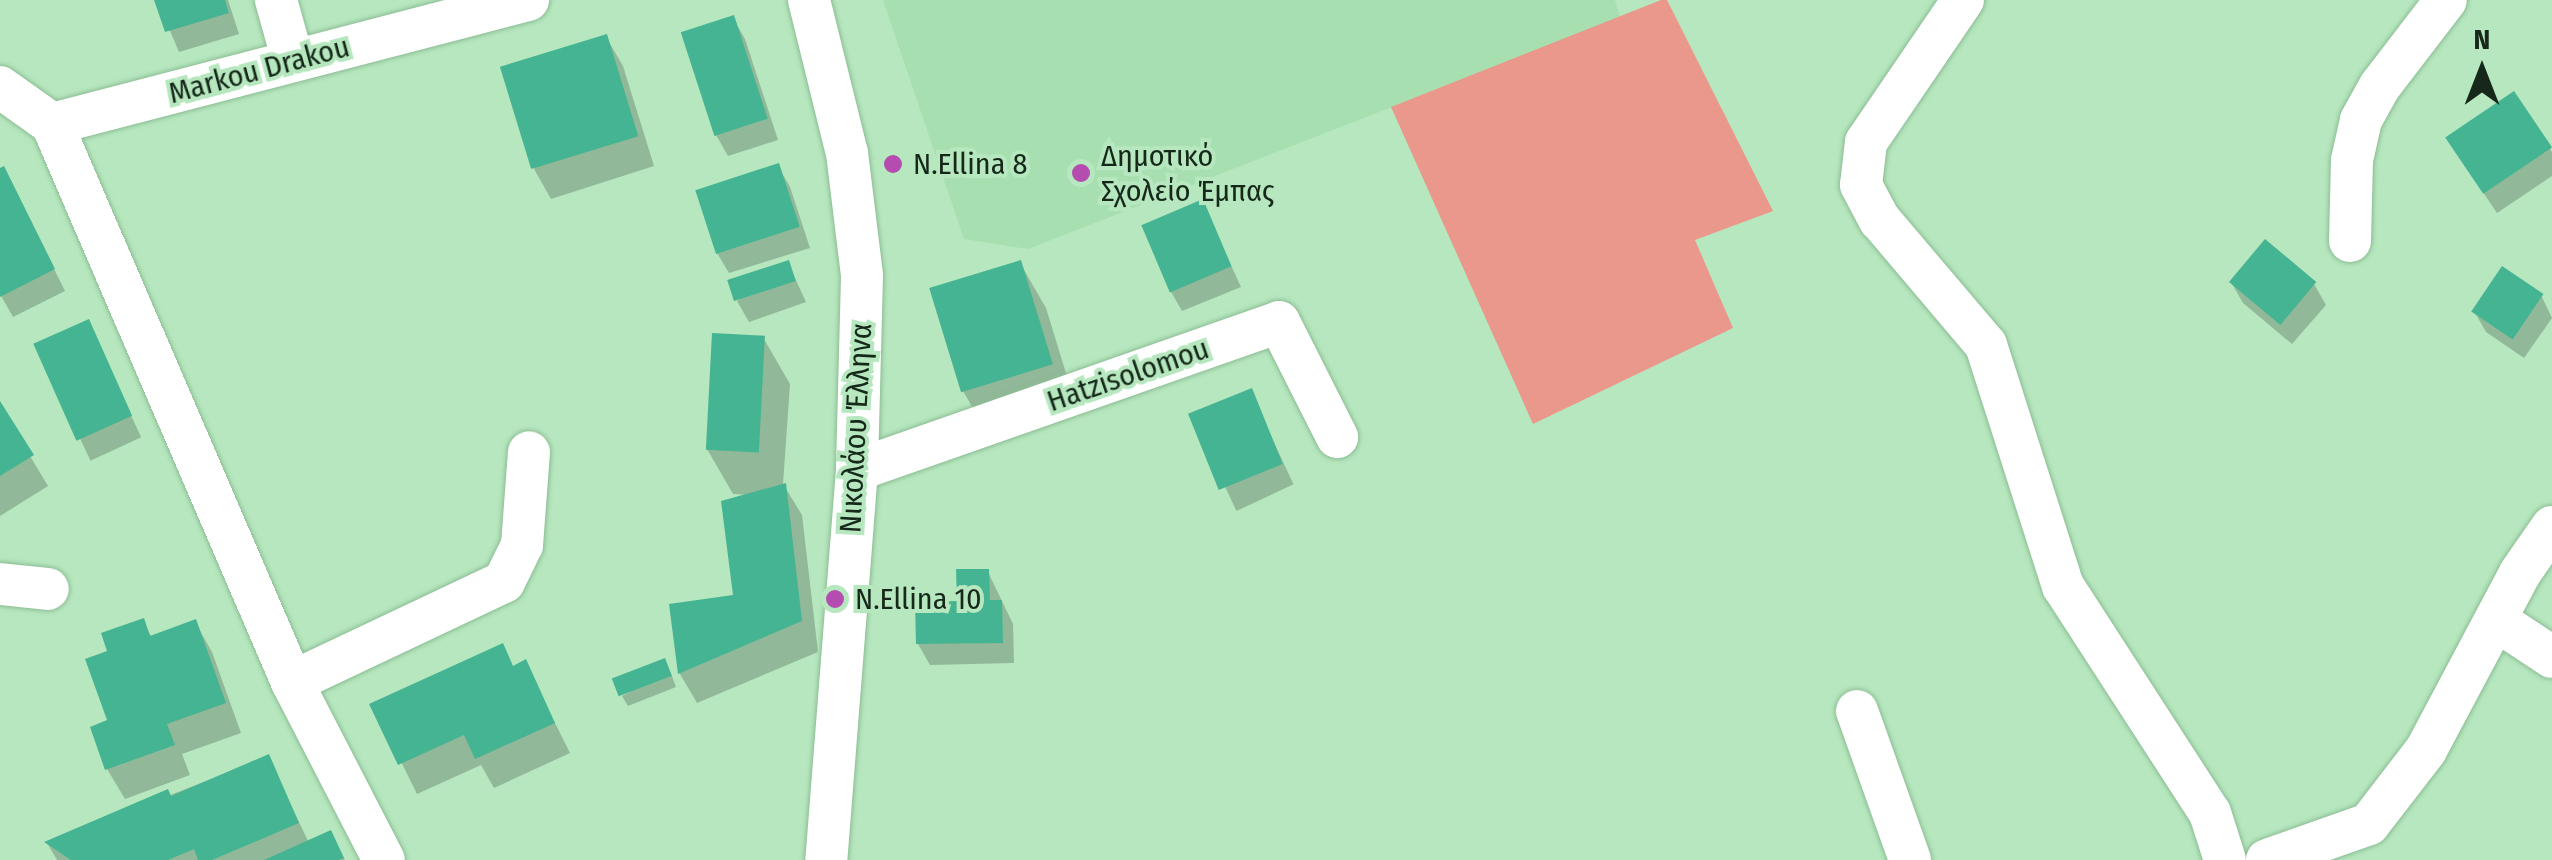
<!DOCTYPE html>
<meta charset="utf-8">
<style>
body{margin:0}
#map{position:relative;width:2552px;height:860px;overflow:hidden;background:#b6e7be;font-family:"Fira Sans Condensed",sans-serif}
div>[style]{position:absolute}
.built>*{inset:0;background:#a7dfb1}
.green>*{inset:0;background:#ea988b}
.shadow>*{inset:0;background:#0003;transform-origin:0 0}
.building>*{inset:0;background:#45b492;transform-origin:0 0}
.roads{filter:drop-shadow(0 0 2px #8cbc94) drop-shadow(0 0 2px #8cbc94)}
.minor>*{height:42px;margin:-21px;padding:0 21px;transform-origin:21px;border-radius:21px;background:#fff}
.dots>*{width:28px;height:28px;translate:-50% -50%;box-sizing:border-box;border:5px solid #b6e7be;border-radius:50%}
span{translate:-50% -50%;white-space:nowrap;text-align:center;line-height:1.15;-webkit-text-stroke:8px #b6e7be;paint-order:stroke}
.street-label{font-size:30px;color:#152819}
.poi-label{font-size:30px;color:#152819}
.left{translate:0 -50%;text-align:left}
.north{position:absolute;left:2432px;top:20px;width:100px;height:100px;-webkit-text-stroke:8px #b6e7be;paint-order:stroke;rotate:0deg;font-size:28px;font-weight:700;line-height:40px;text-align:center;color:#152819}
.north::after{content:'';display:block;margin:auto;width:35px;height:45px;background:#152819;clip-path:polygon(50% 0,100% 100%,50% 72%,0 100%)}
</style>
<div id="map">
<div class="built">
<div style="clip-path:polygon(883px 0,1615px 0,1620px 18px,1028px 249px,964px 239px)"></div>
</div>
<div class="green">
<div style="clip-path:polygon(1661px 0,1667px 0,1773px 211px,1695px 240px,1733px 328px,1533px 424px,1391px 107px)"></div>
</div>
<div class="shadow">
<div style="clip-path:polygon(157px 0,228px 0,239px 34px,179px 52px)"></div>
<div style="clip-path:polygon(733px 18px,745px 39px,778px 140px,728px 156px,716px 135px)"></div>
<div style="clip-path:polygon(606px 37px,623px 66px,654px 166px,551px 199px,534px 169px)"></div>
<div style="clip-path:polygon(2514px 94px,2552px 152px,2552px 176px,2497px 213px,2460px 158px)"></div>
<div style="clip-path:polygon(778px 166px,790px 187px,810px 248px,729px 273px,717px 253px)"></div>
<div style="clip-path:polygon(0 171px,15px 190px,65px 291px,13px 317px,0 294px)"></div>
<div style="clip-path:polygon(1202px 202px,1241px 287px,1182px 311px,1170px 290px)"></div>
<div style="clip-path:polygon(788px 263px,806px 302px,749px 322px,737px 301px)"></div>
<div style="clip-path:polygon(1020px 263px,1046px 308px,1077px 409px,989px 436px,963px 391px)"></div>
<div style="clip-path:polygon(2231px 282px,2314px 284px,2326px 305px,2292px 344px,2243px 303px)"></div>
<div style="clip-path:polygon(2541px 295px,2552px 318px,2524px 358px,2486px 332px,2474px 311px)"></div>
<div style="left:88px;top:323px;width:126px;height:56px;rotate:65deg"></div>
<div style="clip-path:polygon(764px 339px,790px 384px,783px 484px,802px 515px,818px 652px,697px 703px,680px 674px,672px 607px,735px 597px,749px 495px,733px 494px,707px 449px)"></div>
<div style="left:1250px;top:391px;width:103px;height:63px;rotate:65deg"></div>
<div style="clip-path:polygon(0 406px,48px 486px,0 516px)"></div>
<div style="clip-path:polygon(988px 572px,1013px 624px,1014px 663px,930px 665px,918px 644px)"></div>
<div style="clip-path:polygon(143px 621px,152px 638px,195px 622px,212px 652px,241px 733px,182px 754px,190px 775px,125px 799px,107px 769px,111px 653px)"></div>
<div style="clip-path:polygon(525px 663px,570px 753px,494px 788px,481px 765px,417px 794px,373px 705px)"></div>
<div style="clip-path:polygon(670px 671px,676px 687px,628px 706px,622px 696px)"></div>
<div style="clip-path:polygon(268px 757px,309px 843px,330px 834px,345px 860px,57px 860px,47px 843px)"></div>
</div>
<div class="building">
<div style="clip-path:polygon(154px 0,225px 0,229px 13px,165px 32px)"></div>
<div style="left:734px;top:15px;width:109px;height:56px;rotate:72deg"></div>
<div style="left:607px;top:34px;width:107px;height:112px;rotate:73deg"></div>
<div style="left:2514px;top:91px;width:68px;height:83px;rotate:56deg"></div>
<div style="left:779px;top:163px;width:67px;height:88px;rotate:72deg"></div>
<div style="clip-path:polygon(4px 166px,55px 269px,0 297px,0 168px)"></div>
<div style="left:1203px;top:199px;width:73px;height:67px;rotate:67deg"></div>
<div style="left:2265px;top:239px;width:67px;height:56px;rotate:40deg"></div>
<div style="left:789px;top:260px;width:22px;height:65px;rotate:72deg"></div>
<div style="left:1021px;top:260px;width:109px;height:96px;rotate:73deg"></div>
<div style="left:2502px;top:266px;width:50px;height:55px;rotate:34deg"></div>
<div style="left:89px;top:319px;width:106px;height:61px;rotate:66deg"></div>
<div style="left:712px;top:333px;width:53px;height:117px;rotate:3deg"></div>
<div style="left:1252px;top:388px;width:82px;height:69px;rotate:68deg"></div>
<div style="clip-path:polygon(0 401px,34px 455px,0 476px)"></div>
<div style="clip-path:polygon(786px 483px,802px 621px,678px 674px,669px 604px,733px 595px,721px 501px)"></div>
<div style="clip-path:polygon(956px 569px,989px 569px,990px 600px,1002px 600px,1003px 643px,916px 644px,915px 602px,957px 601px)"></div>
<div style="clip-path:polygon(144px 618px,150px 636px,196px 619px,226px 703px,167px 724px,175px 745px,105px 770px,90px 727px,107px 720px,85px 659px,107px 651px,101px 633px)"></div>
<div style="clip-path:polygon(503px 643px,513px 666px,526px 659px,555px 723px,475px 759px,464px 735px,398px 765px,369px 704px)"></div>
<div style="left:665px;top:658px;width:19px;height:57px;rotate:69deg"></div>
<div style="clip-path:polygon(269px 754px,299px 823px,212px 860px,198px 860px,194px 849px,168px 860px,71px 860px,44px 842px,168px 789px,171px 796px)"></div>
<div style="clip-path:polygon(331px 830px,344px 858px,338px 860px,264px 860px)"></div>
</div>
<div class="roads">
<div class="minor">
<div style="left:276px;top:0;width:63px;rotate:74.4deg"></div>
<div style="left:809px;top:0;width:158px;rotate:76.1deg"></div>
<div style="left:847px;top:153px;width:124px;rotate:83deg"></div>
<div style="left:862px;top:276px;width:194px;rotate:91.5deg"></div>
<div style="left:857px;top:470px;width:391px;rotate:94.5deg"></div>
<div style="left:1963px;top:0;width:172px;rotate:124.3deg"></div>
<div style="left:1866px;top:142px;width:43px;rotate:96.6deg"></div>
<div style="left:1861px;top:185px;width:40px;rotate:62deg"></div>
<div style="left:1880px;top:220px;width:164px;rotate:49.7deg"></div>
<div style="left:1986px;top:345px;width:253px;rotate:72.3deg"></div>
<div style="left:2063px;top:586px;width:270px;rotate:57.1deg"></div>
<div style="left:2210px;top:813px;width:49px;rotate:72.3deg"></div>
<div style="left:0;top:87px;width:64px;rotate:35.4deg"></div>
<div style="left:52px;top:124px;width:492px;rotate:-14.6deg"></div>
<div style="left:52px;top:124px;width:607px;rotate:66.73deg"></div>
<div style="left:292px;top:682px;width:200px;rotate:62.7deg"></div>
<div style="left:2350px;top:241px;width:81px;rotate:-88.6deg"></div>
<div style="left:2352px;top:160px;width:41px;rotate:-77.3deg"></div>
<div style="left:2361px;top:120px;width:39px;rotate:-61deg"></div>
<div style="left:2380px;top:86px;width:108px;rotate:-52.5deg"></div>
<div style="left:857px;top:470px;width:447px;rotate:-19.3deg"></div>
<div style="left:1279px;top:322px;width:129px;rotate:63.2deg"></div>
<div style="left:0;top:584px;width:48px;rotate:5.9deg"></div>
<div style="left:2496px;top:620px;width:67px;rotate:33.5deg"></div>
<div style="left:292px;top:682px;width:234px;rotate:-25.3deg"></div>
<div style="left:504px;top:582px;width:41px;rotate:-64.1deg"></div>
<div style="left:522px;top:545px;width:93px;rotate:-85.7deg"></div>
<div style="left:1857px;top:711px;width:158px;rotate:70.4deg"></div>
<div style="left:2267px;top:860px;width:108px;rotate:-19.4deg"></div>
<div style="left:2369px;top:824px;width:93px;rotate:-52.4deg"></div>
<div style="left:2426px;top:750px;width:200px;rotate:-62deg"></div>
<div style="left:2520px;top:573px;width:56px;rotate:-55.2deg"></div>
</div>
</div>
<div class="dots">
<div style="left:893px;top:164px;background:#b54caf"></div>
<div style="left:1081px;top:173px;background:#b54caf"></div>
<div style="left:835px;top:599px;background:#b54caf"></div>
</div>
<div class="street-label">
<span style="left:259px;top:70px;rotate:-15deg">Markou Drakou</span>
<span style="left:1128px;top:375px;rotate:-19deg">Hatzisolomou</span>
<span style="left:856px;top:428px;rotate:-87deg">Νικολάου Έλληνα</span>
</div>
<div class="poi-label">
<span class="left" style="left:1101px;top:173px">Δημοτικό<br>Σχολείο Έμπας</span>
<span class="left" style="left:913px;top:164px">N.Ellina 8</span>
<span class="left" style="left:855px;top:599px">N.Ellina 10</span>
</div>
<div class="north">N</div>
</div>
